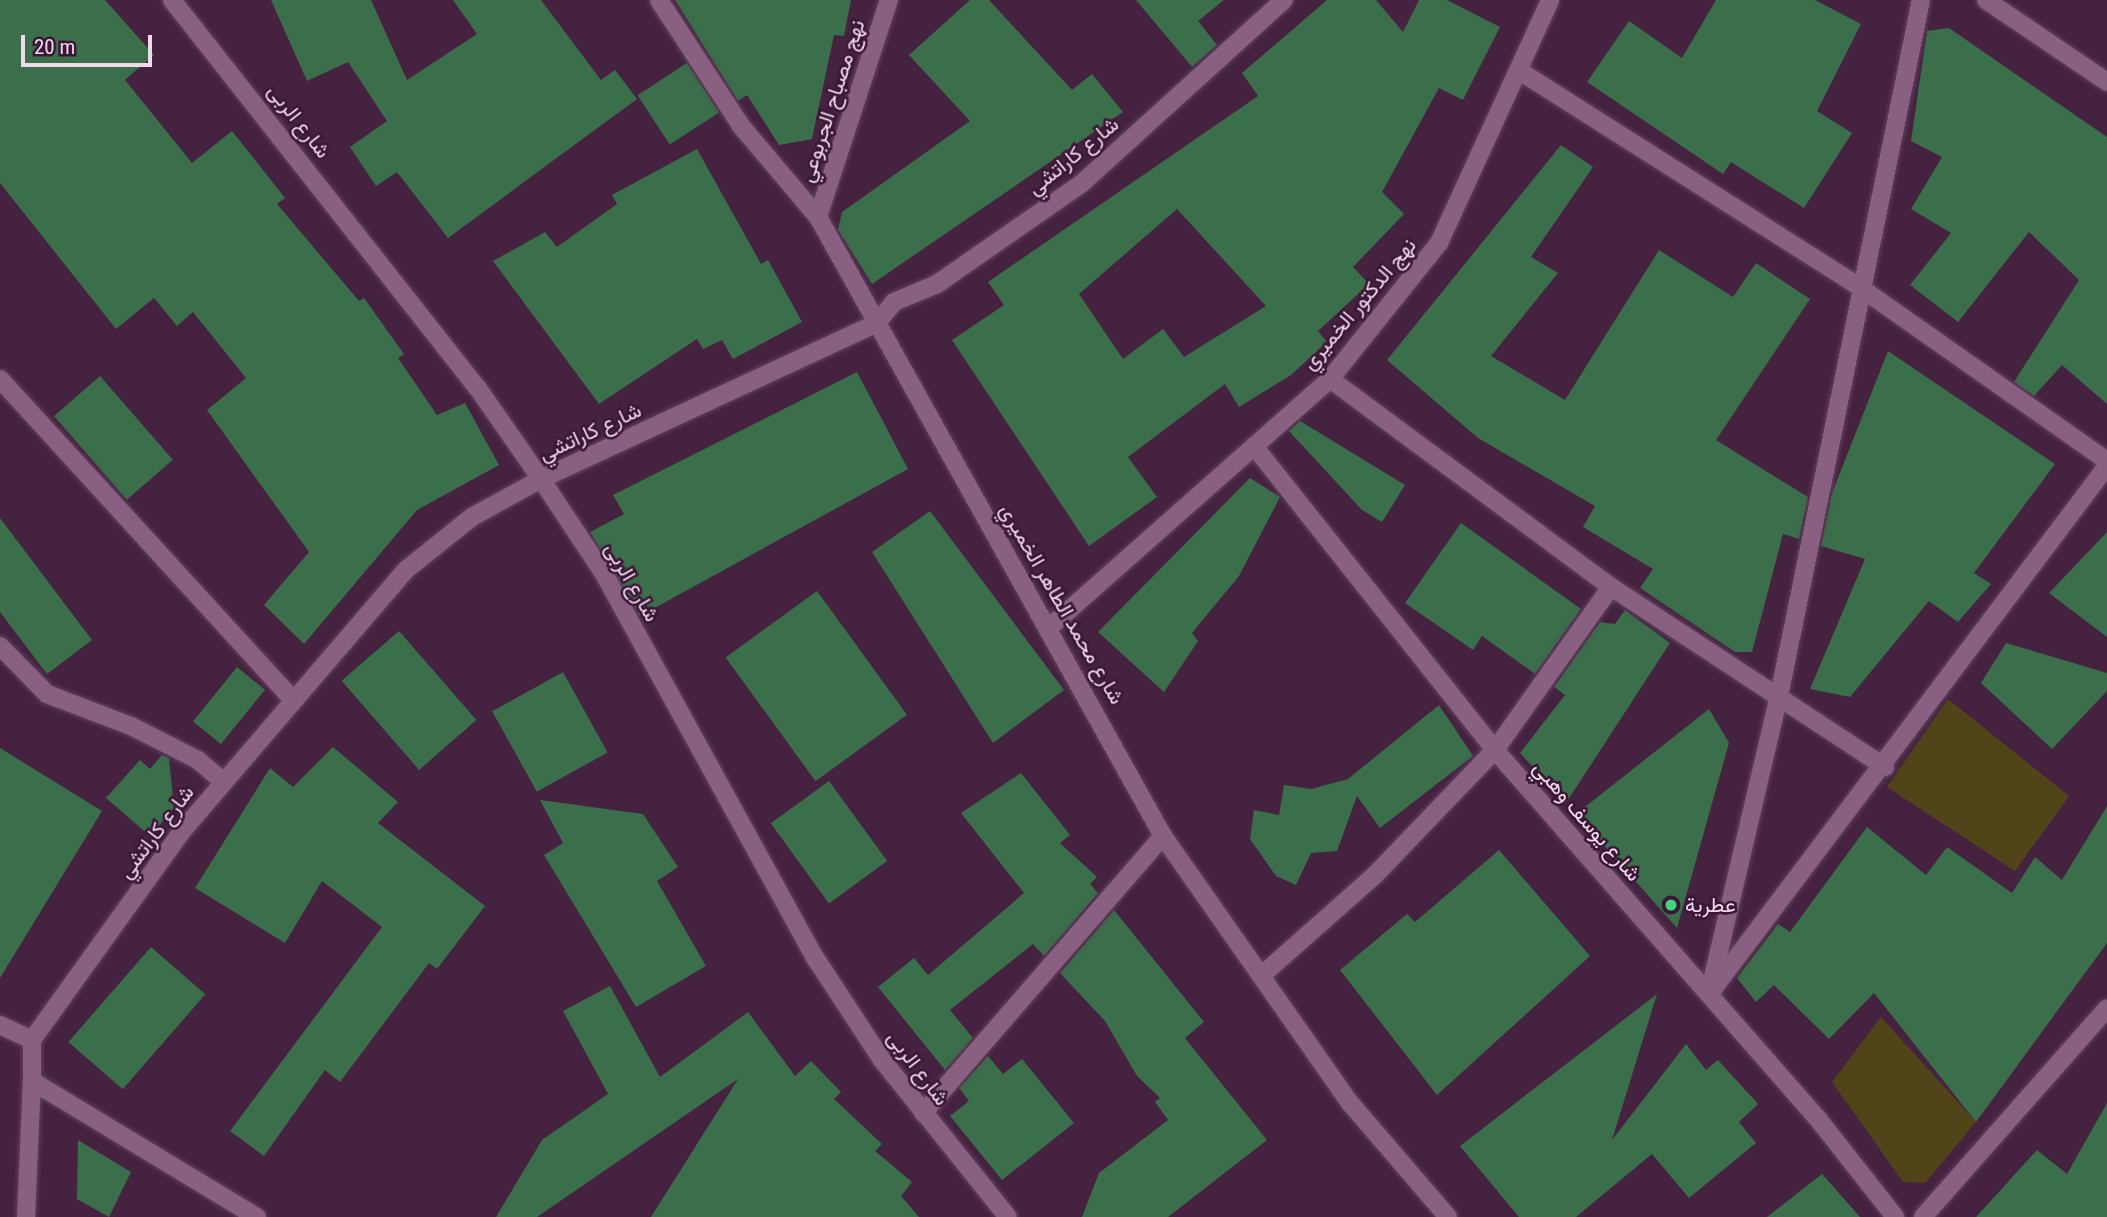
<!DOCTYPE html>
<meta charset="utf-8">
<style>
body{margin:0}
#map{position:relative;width:2107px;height:1217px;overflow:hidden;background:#452240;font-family:"Roboto Condensed",Vazirmatn,sans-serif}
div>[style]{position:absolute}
.green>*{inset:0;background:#514419}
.building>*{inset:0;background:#3b6e4b;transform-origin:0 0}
.roads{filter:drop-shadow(0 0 2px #61435d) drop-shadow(0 0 2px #61435d)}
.service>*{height:18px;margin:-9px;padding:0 9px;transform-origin:9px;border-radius:9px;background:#896082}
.pedestrian>*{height:18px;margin:-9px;padding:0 9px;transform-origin:9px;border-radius:9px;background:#896082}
.minor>*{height:18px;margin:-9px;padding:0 9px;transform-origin:9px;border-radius:9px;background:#896082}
.dots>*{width:19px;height:19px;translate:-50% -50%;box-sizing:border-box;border:4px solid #3a1736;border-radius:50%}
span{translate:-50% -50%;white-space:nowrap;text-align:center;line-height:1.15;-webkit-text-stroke:5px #3a1736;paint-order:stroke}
.street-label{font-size:21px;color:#f0d9eb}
.poi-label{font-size:21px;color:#f0d9eb}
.left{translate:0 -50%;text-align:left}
.scale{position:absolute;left:21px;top:35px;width:131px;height:32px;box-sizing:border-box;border:4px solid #f0d9eb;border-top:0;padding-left:9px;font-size:21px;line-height:24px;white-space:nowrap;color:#f0d9eb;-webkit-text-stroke:5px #3a1736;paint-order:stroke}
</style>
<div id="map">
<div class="green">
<div style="clip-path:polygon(1948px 699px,2069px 796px,2015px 871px,1887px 787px)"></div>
<div style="clip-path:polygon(1881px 1017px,1976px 1122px,1925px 1183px,1903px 1182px,1832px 1082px)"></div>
</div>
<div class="building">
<div style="clip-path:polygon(0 0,105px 0,154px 55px,125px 80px,192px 163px,232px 131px,285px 198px,277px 204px,359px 301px,364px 298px,404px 354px,398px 358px,437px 415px,465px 403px,499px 465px,417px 510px,304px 644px,264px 605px,309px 552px,207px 410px,246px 378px,193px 312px,177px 326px,154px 298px,116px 329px,0 183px)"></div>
<div style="clip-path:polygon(271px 0,371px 0,407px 80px,477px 34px,453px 0,541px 0,601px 80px,615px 70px,637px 99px,448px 238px,397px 172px,376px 186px,350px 147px,387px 121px,348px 62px,307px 81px)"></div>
<div style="clip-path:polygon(675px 0,851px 0,844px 36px,834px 35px,812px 139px,779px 145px,747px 95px,738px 101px)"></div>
<div style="clip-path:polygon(970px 0,989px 0,1072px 90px,1092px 74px,1123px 112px,872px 284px,838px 230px,842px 212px,970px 121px,909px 55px)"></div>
<div style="clip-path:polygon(1136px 0,1224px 0,1198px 21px,1217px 45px,1192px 67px)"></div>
<div style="clip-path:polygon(evenodd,1327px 0,1376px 0,1403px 32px,1419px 0,1447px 0,1500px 27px,1463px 100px,1439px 88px,1382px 192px,1404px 214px,1353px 267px,1369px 284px,1318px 331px,1327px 342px,1291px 375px,1239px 407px,1225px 384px,1128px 457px,1157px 497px,1089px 546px,952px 340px,1004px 305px,988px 282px,1258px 96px,1242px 73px,1327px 0,1177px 209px,1266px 306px,1184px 357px,1163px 329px,1123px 359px,1079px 294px,1177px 209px)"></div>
<div style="clip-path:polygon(1716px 0,1815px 0,1861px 24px,1817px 111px,1852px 133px,1804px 208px,1731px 162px,1723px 174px,1587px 82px,1629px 21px,1682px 58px)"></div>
<div style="clip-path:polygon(1949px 28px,2107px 137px,2107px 404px,2062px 365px,2034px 396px,2014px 382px,2079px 280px,2029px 232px,1958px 322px,1910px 285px,1951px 233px,1911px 209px,1942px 157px,1911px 141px,1927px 31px)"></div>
<div style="left:687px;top:63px;width:59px;height:59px;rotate:57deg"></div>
<div style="clip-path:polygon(1561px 145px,1593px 167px,1531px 257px,1558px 273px,1491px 356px,1565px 400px,1659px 250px,1733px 297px,1756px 263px,1810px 299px,1716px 440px,1808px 497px,1799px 539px,1783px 534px,1752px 652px,1735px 652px,1640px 588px,1653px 569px,1583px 527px,1595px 506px,1478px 438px,1387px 360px)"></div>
<div style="clip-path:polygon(697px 149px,761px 264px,768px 260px,802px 322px,733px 359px,722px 340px,703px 349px,697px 339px,599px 404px,493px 261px,545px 232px,557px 247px,617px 204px,612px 195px)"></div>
<div style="clip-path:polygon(1888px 351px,2055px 464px,1974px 573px,1991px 584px,1958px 622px,1929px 601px,1850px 697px,1810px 689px,1865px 559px,1821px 546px,1832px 493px)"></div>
<div style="clip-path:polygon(857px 372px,908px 469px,640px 616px,590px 532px,624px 514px,613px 495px)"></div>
<div style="left:100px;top:376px;width:111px;height:61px;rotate:49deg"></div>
<div style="clip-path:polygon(1300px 421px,1405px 485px,1382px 522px,1362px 510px,1289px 431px)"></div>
<div style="clip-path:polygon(1250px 478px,1280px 497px,1239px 576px,1192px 633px,1198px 641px,1164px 692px,1098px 632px)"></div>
<div style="clip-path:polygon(930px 511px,1064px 690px,993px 743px,872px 552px)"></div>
<div style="clip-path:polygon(0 518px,92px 640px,47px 674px,0 612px)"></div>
<div style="clip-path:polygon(1461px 523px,1581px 609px,1535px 674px,1482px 636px,1473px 650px,1405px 603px)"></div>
<div style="clip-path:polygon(2107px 532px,2107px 637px,2049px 593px)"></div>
<div style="left:817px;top:591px;width:153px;height:113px;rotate:54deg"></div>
<div style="clip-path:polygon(1625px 610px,1670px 643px,1566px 803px,1520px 753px,1565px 695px,1554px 687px,1600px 622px,1615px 624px)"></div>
<div style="left:399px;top:631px;width:118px;height:76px;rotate:49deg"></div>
<div style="clip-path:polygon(2006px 643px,2107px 673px,2107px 691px,2052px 749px,1981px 683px)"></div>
<div style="left:237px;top:667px;width:36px;height:70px;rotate:39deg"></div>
<div style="left:563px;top:672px;width:92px;height:81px;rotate:61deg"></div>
<div style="clip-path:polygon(1439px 705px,1473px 756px,1380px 828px,1357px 796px,1337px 851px,1311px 853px,1296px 885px,1276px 876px,1250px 839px,1254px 810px,1279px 815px,1284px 785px,1311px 789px,1348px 779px)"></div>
<div style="clip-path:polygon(1709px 709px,1729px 743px,1677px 928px,1576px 814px)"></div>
<div style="clip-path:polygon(333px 747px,398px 802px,378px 823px,485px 906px,437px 969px,429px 963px,340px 1082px,325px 1070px,264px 1156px,230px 1131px,382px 927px,322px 881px,285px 943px,195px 888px,270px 768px,293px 787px)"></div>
<div style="clip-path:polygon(0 748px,102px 811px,0 978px)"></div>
<div style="clip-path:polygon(162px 755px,169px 758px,174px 808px,150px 836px,106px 798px,140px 760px,150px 769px)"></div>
<div style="clip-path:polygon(1021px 773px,1070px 835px,1060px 843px,1097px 877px,1090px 884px,1098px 893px,1044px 956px,1033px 944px,950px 1010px,973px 1038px,945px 1070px,878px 987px,914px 958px,928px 975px,1024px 893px,961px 813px)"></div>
<div style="left:829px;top:781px;width:99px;height:72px;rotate:54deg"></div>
<div style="clip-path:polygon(540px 800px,643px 814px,678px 867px,657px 881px,706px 966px,636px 1007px,544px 855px,563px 843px)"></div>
<div style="clip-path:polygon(2107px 806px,2107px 943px,1976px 1122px,1874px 993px,1829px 1039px,1774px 985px,1756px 1002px,1737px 978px,1778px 924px,1790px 932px,1867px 827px,1926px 875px,1947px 847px,2012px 893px,2035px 857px,2062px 880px)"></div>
<div style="clip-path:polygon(1499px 850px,1590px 956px,1437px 1095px,1340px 970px,1407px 914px,1415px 922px)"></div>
<div style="clip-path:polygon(1114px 910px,1204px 1022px,1185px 1038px,1267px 1140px,1168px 1217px,1082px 1217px,1099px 1173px,1168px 1120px,1155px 1102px,1160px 1098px,1137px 1076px,1105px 1021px,1060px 973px)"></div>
<div style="left:151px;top:947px;width:72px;height:126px;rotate:41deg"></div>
<div style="clip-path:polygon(610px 986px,660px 1077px,748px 1012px,795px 1076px,811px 1061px,841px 1092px,834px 1099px,882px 1144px,875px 1151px,912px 1182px,901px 1196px,919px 1217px,651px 1217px,738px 1079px,537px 1217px,496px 1217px,542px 1140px,608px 1094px,563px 1011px)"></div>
<div style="clip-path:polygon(1657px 994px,1612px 1140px,1686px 1044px,1706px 1070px,1718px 1060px,1758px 1104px,1739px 1122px,1756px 1143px,1689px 1198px,1652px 1154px,1576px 1217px,1519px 1217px,1460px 1146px)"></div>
<div style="clip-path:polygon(988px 1056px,1003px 1074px,1022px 1059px,1074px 1123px,1002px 1180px,950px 1116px,969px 1101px,959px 1088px)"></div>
<div style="clip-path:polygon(2107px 1103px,2107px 1217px,1976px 1217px,2037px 1150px,2067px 1174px)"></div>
<div style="clip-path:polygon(78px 1140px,131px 1172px,109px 1217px,77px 1199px)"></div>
<div style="clip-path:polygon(1822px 1174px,1860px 1217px,1767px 1217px)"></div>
</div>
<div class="roads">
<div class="service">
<div style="left:818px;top:217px;width:228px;rotate:-71.9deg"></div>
</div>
<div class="pedestrian">
<div style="left:0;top:646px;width:67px;rotate:45.6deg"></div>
<div style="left:47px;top:694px;width:90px;rotate:20.9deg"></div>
<div style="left:131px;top:726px;width:75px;rotate:26.9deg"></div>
<div style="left:198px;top:760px;width:33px;rotate:41deg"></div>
</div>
<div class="minor">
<div style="left:172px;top:0;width:493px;rotate:51.8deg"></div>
<div style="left:477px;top:387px;width:112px;rotate:55.2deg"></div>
<div style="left:541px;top:479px;width:114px;rotate:56.4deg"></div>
<div style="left:604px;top:574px;width:440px;rotate:61.2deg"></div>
<div style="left:816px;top:959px;width:121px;rotate:56.8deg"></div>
<div style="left:882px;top:1060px;width:201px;rotate:51.3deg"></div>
<div style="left:659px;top:0;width:150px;rotate:56.9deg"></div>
<div style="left:741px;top:126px;width:119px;rotate:49.8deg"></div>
<div style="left:818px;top:217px;width:709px;rotate:60.87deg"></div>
<div style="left:1163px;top:836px;width:327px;rotate:55deg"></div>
<div style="left:1351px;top:1104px;width:149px;rotate:49.4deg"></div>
<div style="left:1986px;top:0;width:146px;rotate:34.1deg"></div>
<div style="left:1521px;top:72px;width:403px;rotate:32.4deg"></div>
<div style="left:1861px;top:288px;width:301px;rotate:35.1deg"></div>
<div style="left:0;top:379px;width:433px;rotate:47.6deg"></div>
<div style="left:1330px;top:379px;width:350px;rotate:36.5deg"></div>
<div style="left:1611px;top:587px;width:328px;rotate:33.3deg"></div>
<div style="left:1254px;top:446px;width:388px;rotate:51.6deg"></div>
<div style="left:1495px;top:750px;width:490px;rotate:48.8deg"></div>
<div style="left:1818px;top:1119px;width:125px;rotate:51.8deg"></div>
<div style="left:1051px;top:626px;width:373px;rotate:-41.5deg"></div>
<div style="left:1330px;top:379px;width:174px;rotate:-51.3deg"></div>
<div style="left:1439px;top:243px;width:267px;rotate:-65.4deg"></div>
<div style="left:1262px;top:975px;width:149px;rotate:-41.5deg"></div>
<div style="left:1374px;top:876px;width:175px;rotate:-46.2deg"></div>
<div style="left:1495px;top:750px;width:200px;rotate:-54.6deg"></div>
<div style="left:1713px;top:989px;width:655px;rotate:-53.01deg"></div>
<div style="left:1709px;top:994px;width:306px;rotate:-76.8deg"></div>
<div style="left:1779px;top:696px;width:710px;rotate:-78.47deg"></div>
<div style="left:0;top:1025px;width:35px;rotate:25deg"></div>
<div style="left:32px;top:1040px;width:41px;rotate:90deg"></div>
<div style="left:32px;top:1081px;width:263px;rotate:31.2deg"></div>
<div style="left:32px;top:1040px;width:259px;rotate:-54.3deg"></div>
<div style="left:183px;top:830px;width:344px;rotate:-49.4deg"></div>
<div style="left:407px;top:569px;width:83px;rotate:-38.7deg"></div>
<div style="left:472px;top:517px;width:79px;rotate:-28.8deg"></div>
<div style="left:541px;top:479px;width:370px;rotate:-24.9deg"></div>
<div style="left:877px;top:323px;width:27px;rotate:-51deg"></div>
<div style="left:894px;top:302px;width:47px;rotate:-22.7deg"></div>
<div style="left:937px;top:284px;width:175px;rotate:-34.8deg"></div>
<div style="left:1081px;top:184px;width:274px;rotate:-42.2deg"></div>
<div style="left:923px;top:1113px;width:367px;rotate:-49.1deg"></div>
<div style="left:26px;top:1217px;width:136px;rotate:-87.5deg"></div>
<div style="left:1923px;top:1217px;width:278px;rotate:-48.6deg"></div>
</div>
</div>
<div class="dots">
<div style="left:1671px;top:905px;background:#3fd77d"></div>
</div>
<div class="street-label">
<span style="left:832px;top:101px;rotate:-72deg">نهج مصباح الجربوعي</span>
<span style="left:299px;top:121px;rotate:52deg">شارع الربى</span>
<span style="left:1073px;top:156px;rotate:-39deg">شارع كاراتشي</span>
<span style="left:1359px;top:304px;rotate:-50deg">نهج الدكتور الخميري</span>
<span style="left:590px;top:432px;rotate:-25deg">شارع كاراتشي</span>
<span style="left:632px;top:582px;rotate:60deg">شارع الربى</span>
<span style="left:1062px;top:604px;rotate:60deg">شارع محمد الطاهر الخميري</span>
<span style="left:1587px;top:821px;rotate:49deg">شارع يوسف وهبي</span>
<span style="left:156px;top:832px;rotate:-53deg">شارع كاراتشي</span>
<span style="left:918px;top:1068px;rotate:53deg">شارع الربى</span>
</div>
<div class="poi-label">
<span class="left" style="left:1685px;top:905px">عطرية</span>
</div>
<div class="scale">20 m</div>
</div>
